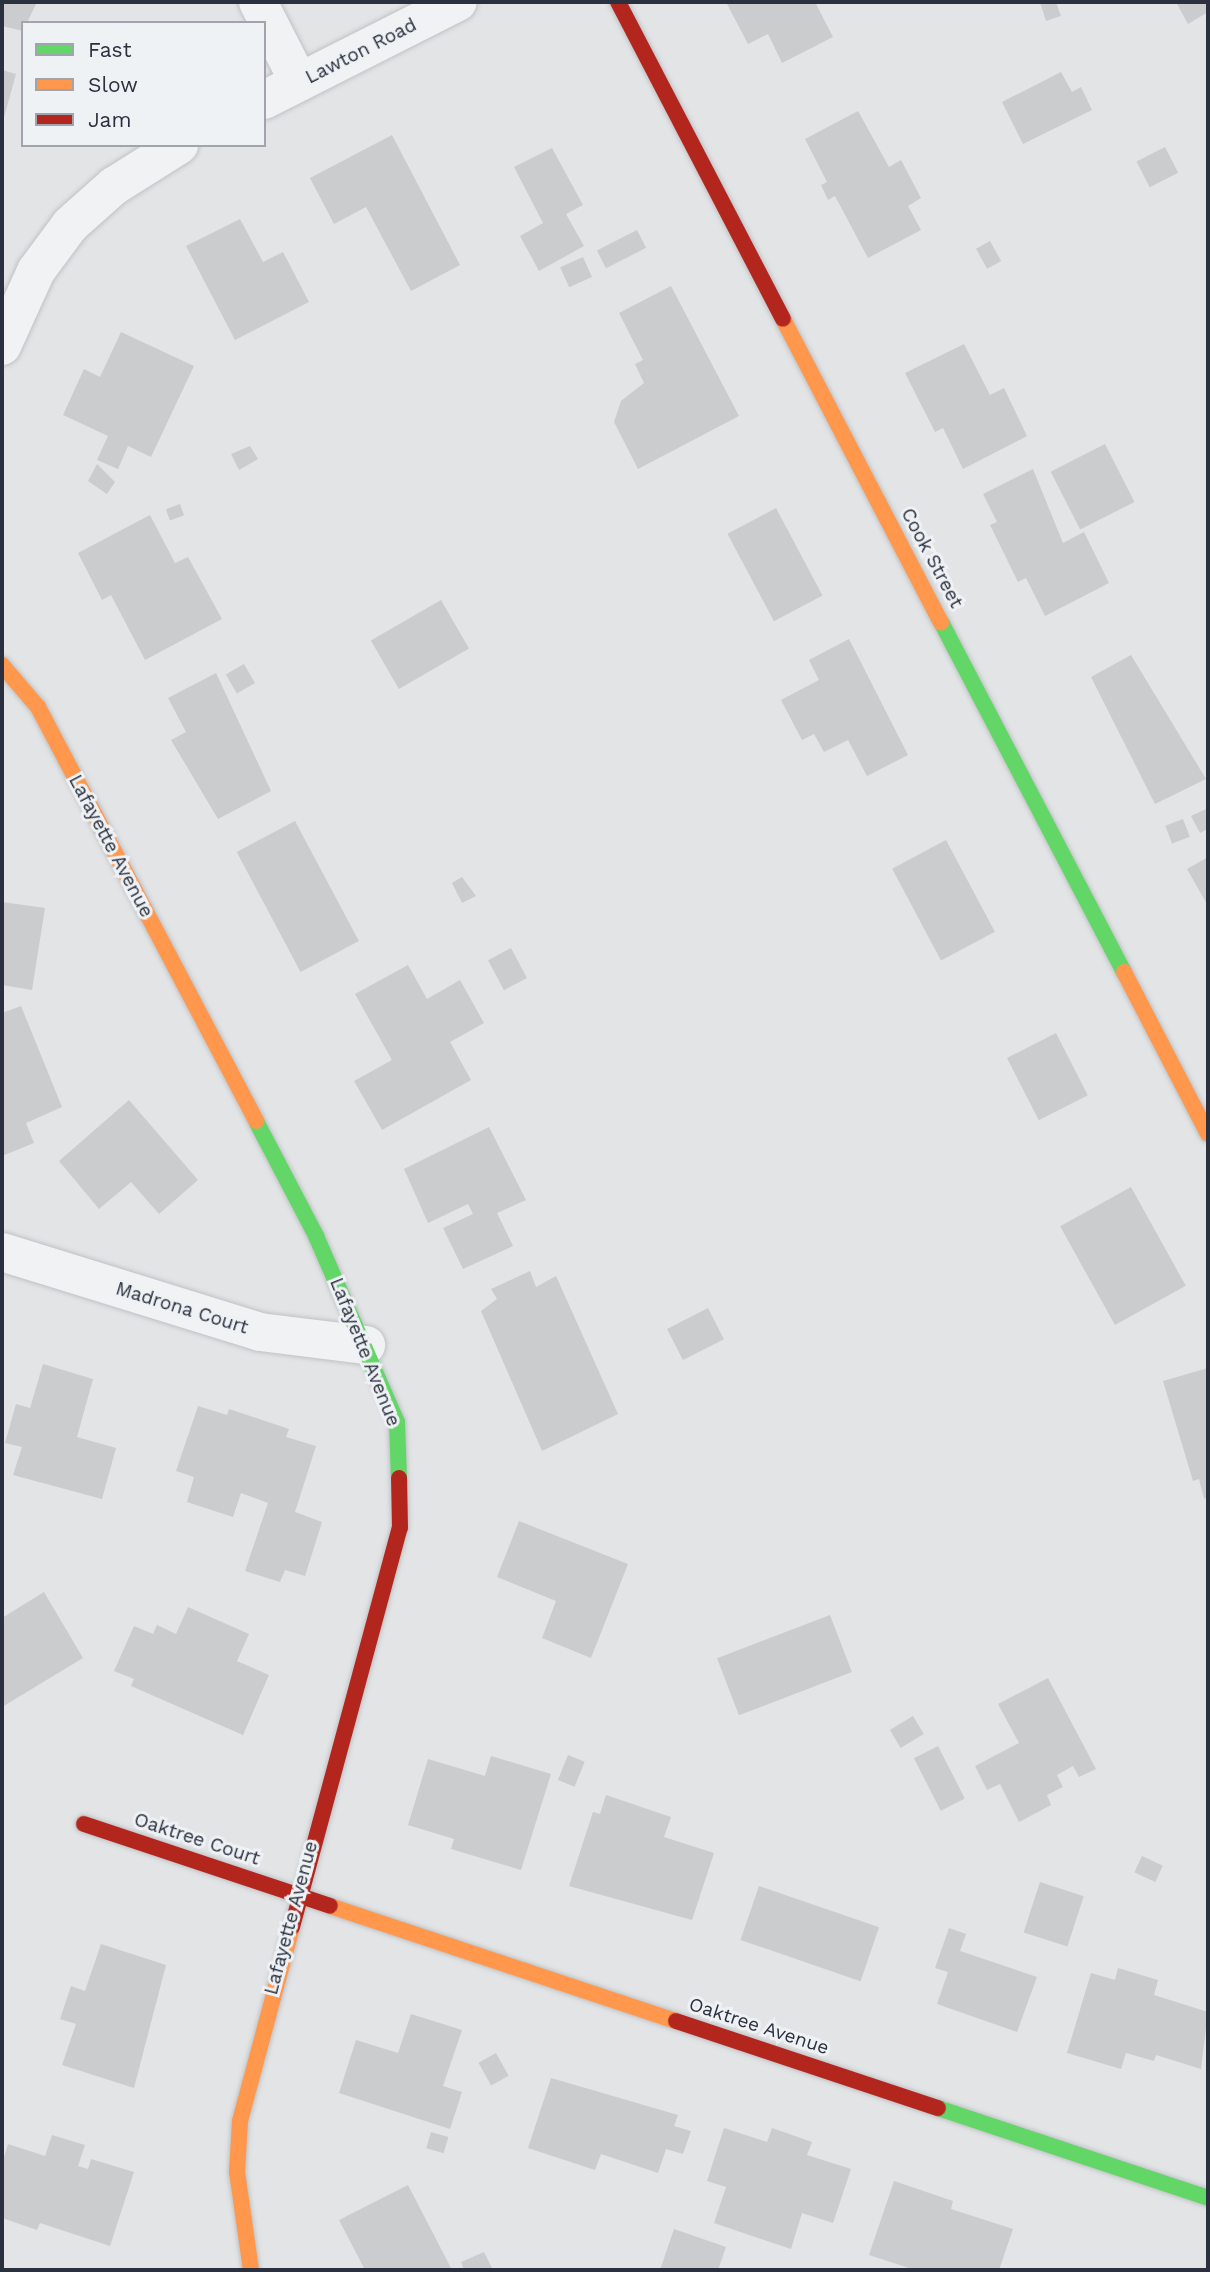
<!DOCTYPE html>
<style>
body{margin:0}
#map{position:relative;width:1210px;height:2272px;overflow:hidden;background:#e2e4e6;font-family:"Work Sans",sans-serif}
div>[style]{position:absolute}
.building>*{inset:0;background:#caccce;transform-origin:0 0}
.roads{filter:drop-shadow(0 0 2px #c0c2c4) drop-shadow(0 0 2px #c0c2c4)}
.street>*{height:38px;margin:-19px;padding:0 19px;transform-origin:19px;border-radius:19px;background:#f0f2f3}
.fast>*{height:16px;margin:-8px;padding:0 8px;transform-origin:8px;border-radius:8px;background:#63d668}
.slow>*{height:16px;margin:-8px;padding:0 8px;transform-origin:8px;border-radius:8px;background:#ff974d}
.jam>*{height:16px;margin:-8px;padding:0 8px;transform-origin:8px;border-radius:8px;background:#b3261e}
span{translate:-50% -50%;white-space:nowrap;text-align:center;line-height:1.15;-webkit-text-stroke:6px #eff2f5;paint-order:stroke}
.street-label{font-size:19px;color:#2a303e}
.frame{position:absolute;inset:0;border:4px solid #2a303e;pointer-events:none}
.legend{position:absolute;left:21px;top:21px;width:245px;height:126px;box-sizing:border-box;background:#eff2f5;border:2px solid #a0a4ac;margin:0;padding:9px 12px;list-style:none;font-size:21px;color:#2a303e}
.legend li{display:flex;align-items:center;gap:14px;height:35px}
.legend b{width:35px;border:2px solid #a0a4ac}
</style>
<div id="map">
<div class="building">
<div style="clip-path:polygon(2px 2px,37px 2px,23px 31px,2px 26px)"></div>
<div style="clip-path:polygon(726px 2px,815px 2px,833px 37px,782px 63px,768px 34px,748px 44px)"></div>
<div style="clip-path:polygon(1040px 2px,1056px 2px,1061px 16px,1046px 21px)"></div>
<div style="clip-path:polygon(1176px 2px,1208px 2px,1208px 12px,1188px 24px)"></div>
<div style="clip-path:polygon(2px 70px,16px 74px,3px 121px,2px 121px)"></div>
<div style="clip-path:polygon(1061px 72px,1072px 92px,1081px 87px,1092px 110px,1023px 144px,1002px 102px)"></div>
<div style="clip-path:polygon(858px 111px,889px 167px,901px 160px,921px 198px,908px 206px,921px 230px,868px 258px,835px 196px,828px 200px,821px 185px,827px 182px,805px 139px)"></div>
<div style="clip-path:polygon(392px 135px,460px 265px,411px 291px,366px 207px,334px 224px,310px 178px)"></div>
<div style="left:1165px;top:147px;width:29px;height:32px;rotate:63deg"></div>
<div style="clip-path:polygon(552px 148px,583px 205px,566px 214px,584px 246px,539px 271px,520px 236px,543px 223px,514px 167px)"></div>
<div style="clip-path:polygon(240px 219px,263px 262px,283px 252px,309px 302px,235px 340px,186px 246px)"></div>
<div style="left:637px;top:230px;width:20px;height:45px;rotate:63deg"></div>
<div style="left:990px;top:241px;width:23px;height:16px;rotate:61deg"></div>
<div style="left:583px;top:257px;width:22px;height:25px;rotate:66deg"></div>
<div style="clip-path:polygon(671px 286px,739px 416px,638px 469px,614px 422px,621px 401px,644px 383px,635px 364px,643px 360px,619px 313px)"></div>
<div style="clip-path:polygon(121px 332px,194px 366px,151px 457px,128px 446px,118px 469px,97px 460px,108px 436px,63px 415px,84px 369px,100px 377px)"></div>
<div style="clip-path:polygon(964px 344px,990px 395px,1004px 388px,1027px 436px,963px 469px,943px 428px,935px 432px,905px 373px)"></div>
<div style="left:1105px;top:444px;width:65px;height:61px;rotate:63deg"></div>
<div style="clip-path:polygon(250px 446px,258px 459px,239px 470px,231px 454px)"></div>
<div style="clip-path:polygon(97px 464px,115px 482px,107px 494px,88px 481px)"></div>
<div style="clip-path:polygon(1033px 469px,1063px 543px,1084px 532px,1109px 583px,1045px 616px,1026px 578px,1018px 582px,990px 525px,997px 522px,983px 494px)"></div>
<div style="left:180px;top:504px;width:12px;height:15px;rotate:70deg"></div>
<div style="left:776px;top:508px;width:99px;height:55px;rotate:62deg"></div>
<div style="clip-path:polygon(150px 515px,175px 563px,188px 557px,222px 619px,145px 660px,111px 595px,102px 600px,78px 553px)"></div>
<div style="left:441px;top:600px;width:56px;height:81px;rotate:60deg"></div>
<div style="clip-path:polygon(849px 639px,908px 755px,867px 776px,848px 740px,824px 752px,814px 734px,802px 740px,781px 700px,819px 680px,809px 660px)"></div>
<div style="clip-path:polygon(1131px 655px,1206px 779px,1155px 804px,1091px 677px)"></div>
<div style="left:244px;top:664px;width:22px;height:21px;rotate:60deg"></div>
<div style="clip-path:polygon(216px 673px,271px 791px,218px 819px,171px 740px,186px 732px,168px 698px)"></div>
<div style="clip-path:polygon(1206px 809px,1208px 829px,1200px 833px,1191px 816px)"></div>
<div style="left:1183px;top:819px;width:19px;height:19px;rotate:69deg"></div>
<div style="left:295px;top:821px;width:136px;height:66px;rotate:62deg"></div>
<div style="left:946px;top:840px;width:104px;height:61px;rotate:62deg"></div>
<div style="clip-path:polygon(1208px 857px,1208px 906px,1187px 869px)"></div>
<div style="clip-path:polygon(462px 877px,476px 896px,462px 903px,452px 883px)"></div>
<div style="clip-path:polygon(2px 902px,45px 908px,32px 990px,2px 985px)"></div>
<div style="left:511px;top:948px;width:34px;height:26px;rotate:62deg"></div>
<div style="clip-path:polygon(408px 965px,427px 999px,460px 980px,484px 1023px,450px 1042px,471px 1080px,382px 1130px,354px 1081px,392px 1060px,355px 994px)"></div>
<div style="clip-path:polygon(21px 1006px,62px 1107px,26px 1123px,34px 1143px,2px 1156px,2px 1013px)"></div>
<div style="left:1056px;top:1033px;width:70px;height:55px;rotate:63deg"></div>
<div style="clip-path:polygon(129px 1100px,198px 1180px,159px 1214px,131px 1182px,99px 1209px,59px 1161px)"></div>
<div style="clip-path:polygon(489px 1127px,526px 1200px,497px 1213px,513px 1246px,463px 1269px,443px 1228px,473px 1214px,468px 1204px,428px 1223px,404px 1169px)"></div>
<div style="left:1131px;top:1187px;width:113px;height:81px;rotate:61deg"></div>
<div style="clip-path:polygon(530px 1271px,536px 1287px,556px 1276px,618px 1414px,542px 1451px,481px 1311px,497px 1299px,491px 1289px)"></div>
<div style="left:708px;top:1308px;width:35px;height:46px;rotate:63deg"></div>
<div style="clip-path:polygon(43px 1364px,93px 1379px,77px 1437px,116px 1448px,102px 1499px,13px 1475px,22px 1447px,5px 1443px,16px 1404px,30px 1408px)"></div>
<div style="clip-path:polygon(1208px 1368px,1208px 1497px,1204px 1499px,1199px 1479px,1193px 1481px,1163px 1381px)"></div>
<div style="clip-path:polygon(198px 1406px,227px 1415px,229px 1409px,289px 1429px,286px 1437px,316px 1446px,295px 1512px,322px 1522px,305px 1576px,285px 1570px,280px 1582px,245px 1571px,268px 1503px,241px 1493px,233px 1517px,187px 1502px,194px 1477px,176px 1471px)"></div>
<div style="clip-path:polygon(519px 1521px,628px 1564px,591px 1658px,542px 1638px,556px 1601px,497px 1577px)"></div>
<div style="clip-path:polygon(44px 1592px,83px 1658px,2px 1707px,2px 1618px)"></div>
<div style="clip-path:polygon(188px 1607px,249px 1634px,237px 1661px,269px 1675px,243px 1735px,131px 1686px,134px 1679px,114px 1671px,134px 1626px,153px 1634px,157px 1625px,176px 1634px)"></div>
<div style="left:830px;top:1615px;width:61px;height:121px;rotate:69deg"></div>
<div style="clip-path:polygon(1048px 1678px,1096px 1769px,1079px 1777px,1073px 1766px,1057px 1775px,1063px 1787px,1047px 1795px,1051px 1805px,1019px 1822px,1000px 1784px,987px 1790px,975px 1766px,1019px 1743px,998px 1704px)"></div>
<div style="left:913px;top:1716px;width:21px;height:27px;rotate:59deg"></div>
<div style="left:938px;top:1746px;width:59px;height:27px;rotate:63deg"></div>
<div style="left:568px;top:1755px;width:18px;height:27px;rotate:22deg"></div>
<div style="clip-path:polygon(491px 1756px,551px 1774px,521px 1870px,451px 1849px,454px 1839px,408px 1825px,428px 1759px,485px 1776px)"></div>
<div style="clip-path:polygon(606px 1795px,671px 1817px,664px 1837px,714px 1853px,692px 1920px,569px 1886px,593px 1812px,600px 1814px)"></div>
<div style="left:1142px;top:1856px;width:23px;height:18px;rotate:25deg"></div>
<div style="left:1040px;top:1882px;width:46px;height:53px;rotate:18deg"></div>
<div style="left:759px;top:1886px;width:127px;height:57px;rotate:19deg"></div>
<div style="clip-path:polygon(949px 1928px,966px 1934px,960px 1951px,1037px 1977px,1017px 2032px,937px 2004px,948px 1972px,935px 1968px)"></div>
<div style="clip-path:polygon(101px 1944px,166px 1965px,134px 2088px,62px 2065px,76px 2024px,60px 2019px,71px 1986px,85px 1991px)"></div>
<div style="clip-path:polygon(1118px 1968px,1158px 1980px,1154px 1995px,1208px 2012px,1201px 2069px,1156px 2055px,1154px 2061px,1126px 2053px,1121px 2069px,1067px 2053px,1091px 1973px,1115px 1980px)"></div>
<div style="clip-path:polygon(411px 2014px,462px 2030px,443px 2086px,462px 2092px,450px 2129px,339px 2093px,356px 2040px,398px 2053px)"></div>
<div style="left:496px;top:2053px;width:26px;height:20px;rotate:61deg"></div>
<div style="clip-path:polygon(551px 2078px,678px 2115px,674px 2126px,691px 2131px,683px 2154px,666px 2149px,658px 2173px,601px 2154px,595px 2170px,528px 2148px)"></div>
<div style="clip-path:polygon(724px 2128px,767px 2142px,772px 2128px,812px 2142px,807px 2155px,851px 2169px,833px 2223px,802px 2213px,791px 2249px,714px 2223px,726px 2187px,707px 2181px)"></div>
<div style="left:431px;top:2132px;width:18px;height:17px;rotate:16deg"></div>
<div style="clip-path:polygon(52px 2135px,85px 2145px,78px 2166px,88px 2169px,91px 2159px,134px 2172px,110px 2246px,40px 2223px,37px 2230px,2px 2218px,2px 2164px,8px 2144px,45px 2156px)"></div>
<div style="clip-path:polygon(894px 2181px,953px 2201px,951px 2209px,1013px 2229px,999px 2270px,915px 2270px,869px 2255px)"></div>
<div style="clip-path:polygon(408px 2185px,452px 2270px,365px 2270px,339px 2220px)"></div>
<div style="clip-path:polygon(674px 2229px,726px 2247px,718px 2270px,660px 2270px)"></div>
<div style="clip-path:polygon(484px 2252px,493px 2270px,464px 2270px,461px 2262px)"></div>
</div>
<div class="roads">
<div class="street">
<div style="left:258px;top:2px;width:90px;rotate:62.9deg"></div>
<div style="left:264px;top:100px;width:217px;rotate:-26.8deg"></div>
<div style="left:2px;top:346px;width:82px;rotate:-65.6deg"></div>
<div style="left:36px;top:271px;width:57px;rotate:-53.5deg"></div>
<div style="left:70px;top:225px;width:59px;rotate:-41.6deg"></div>
<div style="left:114px;top:186px;width:77px;rotate:-32.2deg"></div>
<div style="left:2px;top:1252px;width:270px;rotate:17.2deg"></div>
<div style="left:260px;top:1332px;width:107px;rotate:7deg"></div>
</div>
<div class="fast">
<div style="left:941px;top:622px;width:395px;rotate:62.4deg"></div>
<div style="left:256px;top:1121px;width:130px;rotate:62.4deg"></div>
<div style="left:316px;top:1236px;width:203px;rotate:66.5deg"></div>
<div style="left:397px;top:1422px;width:56px;rotate:88deg"></div>
<div style="left:938px;top:2108px;width:285px;rotate:18.4deg"></div>
</div>
<div class="slow">
<div style="left:783px;top:319px;width:342px;rotate:62.5deg"></div>
<div style="left:2px;top:665px;width:55px;rotate:49.4deg"></div>
<div style="left:38px;top:707px;width:468px;rotate:62.2deg"></div>
<div style="left:1124px;top:972px;width:182px;rotate:62.6deg"></div>
<div style="left:330px;top:1906px;width:365px;rotate:18.4deg"></div>
<div style="left:251px;top:2270px;width:99px;rotate:-98.1deg"></div>
<div style="left:237px;top:2172px;width:51px;rotate:-86.6deg"></div>
<div style="left:240px;top:2121px;width:201px;rotate:-75deg"></div>
</div>
<div class="jam">
<div style="left:618px;top:2px;width:357px;rotate:62.5deg"></div>
<div style="left:84px;top:1824px;width:259px;rotate:18.4deg"></div>
<div style="left:292px;top:1927px;width:413px;rotate:-74.9deg"></div>
<div style="left:400px;top:1528px;width:50px;rotate:-91.1deg"></div>
<div style="left:676px;top:2021px;width:276px;rotate:18.4deg"></div>
</div>
</div>
<div class="street-label">
<span style="left:361px;top:51px;rotate:-27deg">Lawton Road</span>
<span style="left:932px;top:558px;rotate:62deg">Cook Street</span>
<span style="left:111px;top:846px;rotate:62deg">Lafayette Avenue</span>
<span style="left:182px;top:1308px;rotate:17deg">Madrona Court</span>
<span style="left:365px;top:1352px;rotate:68deg">Lafayette Avenue</span>
<span style="left:197px;top:1839px;rotate:18deg">Oaktree Court</span>
<span style="left:291px;top:1918px;rotate:-75deg">Lafayette Avenue</span>
<span style="left:759px;top:2026px;rotate:18deg">Oaktree Avenue</span>
</div>
<div class="frame"></div>
<ul class="legend">
<li><b style="height:9px;background:#63d668"></b>Fast</li>
<li><b style="height:9px;background:#ff974d"></b>Slow</li>
<li><b style="height:9px;background:#b3261e"></b>Jam</li>
</ul>
</div>
